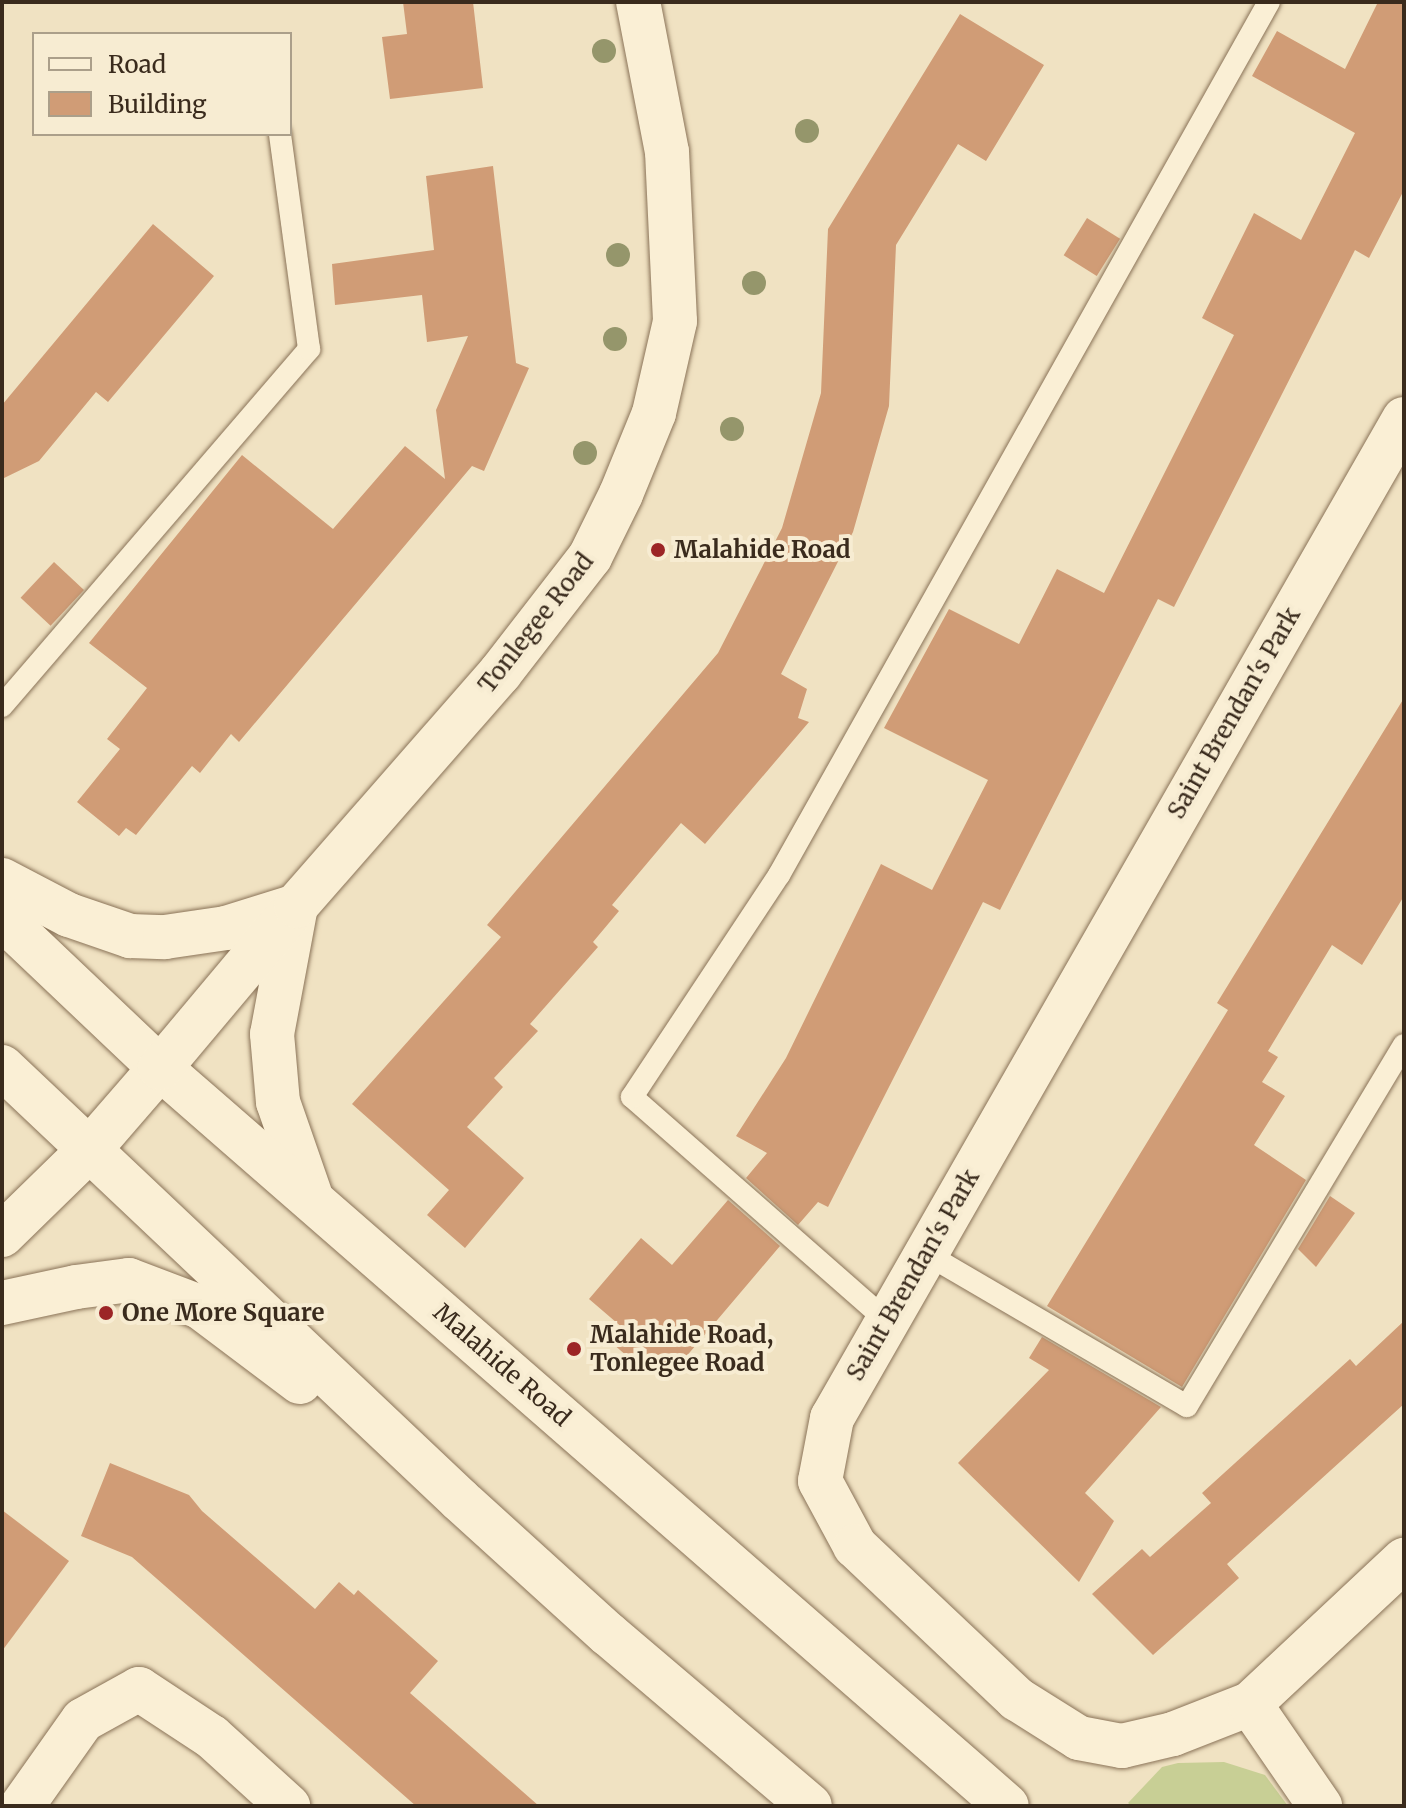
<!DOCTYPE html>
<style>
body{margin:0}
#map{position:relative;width:1406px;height:1808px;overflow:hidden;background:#f0e2c2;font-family:Merriweather,serif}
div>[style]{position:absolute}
.green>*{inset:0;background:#c8cf95}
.building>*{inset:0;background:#d09c76;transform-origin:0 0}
.roads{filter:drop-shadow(0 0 2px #8a7358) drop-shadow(0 0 2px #8a7358)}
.lane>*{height:22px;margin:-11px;padding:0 11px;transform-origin:11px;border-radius:11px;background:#faefd5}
.street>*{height:44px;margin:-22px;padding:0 22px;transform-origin:22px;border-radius:22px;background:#faefd5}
.secondary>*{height:44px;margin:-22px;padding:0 22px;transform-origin:22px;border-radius:22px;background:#faefd5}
.trees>*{width:24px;height:24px;margin:-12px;border-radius:50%;background:#95966b}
.dots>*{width:22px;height:22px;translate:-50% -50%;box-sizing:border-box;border:4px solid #f7ecd2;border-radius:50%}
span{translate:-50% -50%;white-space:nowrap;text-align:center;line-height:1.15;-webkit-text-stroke:8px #f7ecd2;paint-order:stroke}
.poi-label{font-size:24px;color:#3a2b1d;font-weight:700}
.left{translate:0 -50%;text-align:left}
.street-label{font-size:24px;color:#3a2b1d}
.frame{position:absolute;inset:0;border:4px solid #3a2b1d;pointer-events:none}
.legend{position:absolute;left:32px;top:32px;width:260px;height:104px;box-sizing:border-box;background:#f7ecd2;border:2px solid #ab9f8a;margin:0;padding:10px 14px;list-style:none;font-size:24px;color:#3a2b1d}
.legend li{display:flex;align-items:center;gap:16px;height:40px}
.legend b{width:40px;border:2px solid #ab9f8a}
</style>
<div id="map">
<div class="green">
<div style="clip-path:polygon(1224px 1762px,1265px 1775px,1288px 1806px,1132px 1806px,1128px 1803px,1162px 1767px,1178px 1763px)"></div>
</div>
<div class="building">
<div style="clip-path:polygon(403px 2px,473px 2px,483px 88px,390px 99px,382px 37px,407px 34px)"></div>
<div style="clip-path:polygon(1378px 2px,1404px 2px,1404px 190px,1369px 258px,1355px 250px,1174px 607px,1158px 599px,1000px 910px,983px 902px,828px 1207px,818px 1202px,798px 1225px,746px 1178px,767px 1153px,736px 1136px,786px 1058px,881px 864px,932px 890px,988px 780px,884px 728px,949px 609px,1019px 644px,1057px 569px,1104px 593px,1234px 335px,1202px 318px,1254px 213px,1301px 240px,1355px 133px,1252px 76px,1277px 31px,1345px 69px)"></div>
<div style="clip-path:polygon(960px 14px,1044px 65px,986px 161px,958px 144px,896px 245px,889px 406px,853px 532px,781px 674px,807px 689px,798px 718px,809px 722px,705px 844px,681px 823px,612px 905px,619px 911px,593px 942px,598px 947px,530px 1024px,538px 1031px,494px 1078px,503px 1087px,467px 1127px,524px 1178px,465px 1248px,427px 1215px,449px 1190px,352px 1104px,501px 937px,487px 925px,718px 653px,782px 528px,821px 393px,828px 229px)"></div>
<div style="clip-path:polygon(493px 166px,516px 363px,529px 368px,484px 471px,472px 466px,239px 742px,231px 734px,200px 773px,192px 766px,136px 835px,126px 828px,119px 836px,77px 802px,120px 749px,107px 739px,147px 688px,89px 643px,242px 455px,333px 529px,405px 446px,445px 479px,436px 410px,468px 336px,427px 342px,422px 295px,335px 305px,332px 264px,434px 250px,426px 176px)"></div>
<div style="left:1087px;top:218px;width:39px;height:44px;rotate:32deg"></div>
<div style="clip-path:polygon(153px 224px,214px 276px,108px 402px,96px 392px,39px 461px,2px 479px,2px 405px)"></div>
<div style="left:54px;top:562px;width:41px;height:49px;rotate:43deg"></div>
<div style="clip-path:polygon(1404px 698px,1404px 896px,1362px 965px,1332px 945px,1268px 1051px,1278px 1057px,1262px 1082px,1285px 1096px,1254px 1145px,1306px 1180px,1182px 1387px,1047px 1306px,1228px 1010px,1217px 1003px)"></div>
<div style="clip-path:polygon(1330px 1196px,1355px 1213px,1316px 1267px,1298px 1249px)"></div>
<div style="clip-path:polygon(728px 1200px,780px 1246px,668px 1378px,651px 1363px,644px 1371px,612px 1343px,624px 1329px,589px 1299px,641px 1238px,672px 1265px)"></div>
<div style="clip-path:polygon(1404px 1321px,1404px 1404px,1227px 1564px,1239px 1578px,1153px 1655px,1092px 1594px,1142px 1549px,1150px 1557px,1211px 1503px,1202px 1493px,1350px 1359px,1356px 1366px)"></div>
<div style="clip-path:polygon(1042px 1337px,1161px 1407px,1085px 1493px,1114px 1521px,1079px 1582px,958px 1463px,1049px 1370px,1029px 1358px)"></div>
<div style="clip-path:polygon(110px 1463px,189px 1495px,202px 1511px,315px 1609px,339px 1582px,354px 1595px,358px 1590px,438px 1661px,410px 1693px,539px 1806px,416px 1806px,132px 1557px,81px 1536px)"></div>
<div style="clip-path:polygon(2px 1510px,69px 1561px,2px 1651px)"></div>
</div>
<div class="roads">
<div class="lane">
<div style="left:2px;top:706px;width:471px;rotate:-49.3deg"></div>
<div style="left:309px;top:349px;width:217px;rotate:-97.7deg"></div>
<div style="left:925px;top:1253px;width:303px;rotate:30.3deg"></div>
<div style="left:1187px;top:1406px;width:421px;rotate:-59deg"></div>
<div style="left:886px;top:1320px;width:338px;rotate:-138.7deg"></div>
<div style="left:632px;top:1097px;width:266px;rotate:-56.5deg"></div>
<div style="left:779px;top:875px;width:1001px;rotate:-60.7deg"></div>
</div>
<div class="street">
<div style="left:1404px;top:419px;width:1151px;rotate:119.79deg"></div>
<div style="left:832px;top:1418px;width:64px;rotate:100.8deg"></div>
<div style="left:820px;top:1481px;width:74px;rotate:61.7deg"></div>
<div style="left:855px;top:1546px;width:223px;rotate:43.4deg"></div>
<div style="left:1017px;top:1699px;width:73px;rotate:32.2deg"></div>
<div style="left:1079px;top:1738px;width:44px;rotate:10.5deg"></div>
<div style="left:1122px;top:1746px;width:52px;rotate:-13.2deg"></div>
<div style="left:1173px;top:1734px;width:83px;rotate:-21.3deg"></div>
<div style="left:1250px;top:1704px;width:211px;rotate:-43.1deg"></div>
<div style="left:1250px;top:1704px;width:124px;rotate:55.5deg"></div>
<div style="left:22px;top:1806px;width:105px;rotate:-54.7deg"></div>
<div style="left:83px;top:1720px;width:64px;rotate:-29deg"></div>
<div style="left:139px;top:1689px;width:87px;rotate:33.3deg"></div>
<div style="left:212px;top:1737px;width:103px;rotate:42.2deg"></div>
</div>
<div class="secondary">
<div style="left:2px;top:880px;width:76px;rotate:27.6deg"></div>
<div style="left:69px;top:915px;width:65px;rotate:19deg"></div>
<div style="left:130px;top:936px;width:35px;rotate:2deg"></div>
<div style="left:165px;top:937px;width:62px;rotate:-8.4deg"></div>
<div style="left:226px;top:928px;width:73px;rotate:-17.4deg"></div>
<div style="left:296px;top:906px;width:130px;rotate:100.6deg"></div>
<div style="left:272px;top:1034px;width:68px;rotate:85deg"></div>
<div style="left:278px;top:1102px;width:101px;rotate:70.8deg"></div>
<div style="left:2px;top:918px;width:218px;rotate:43.5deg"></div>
<div style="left:160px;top:1068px;width:1123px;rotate:41.07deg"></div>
<div style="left:2px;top:1067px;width:630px;rotate:43.39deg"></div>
<div style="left:460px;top:1500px;width:200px;rotate:42.2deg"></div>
<div style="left:608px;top:1634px;width:265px;rotate:40.4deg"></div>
<div style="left:2px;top:1235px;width:122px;rotate:-44.3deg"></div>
<div style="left:89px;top:1150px;width:108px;rotate:-49.1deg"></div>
<div style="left:160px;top:1068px;width:212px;rotate:-50deg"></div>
<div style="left:296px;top:906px;width:310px;rotate:-48.8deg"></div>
<div style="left:500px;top:673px;width:147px;rotate:-52.2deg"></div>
<div style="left:590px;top:557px;width:70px;rotate:-63.8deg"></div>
<div style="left:621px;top:494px;width:87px;rotate:-67.8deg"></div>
<div style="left:654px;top:413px;width:94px;rotate:-77.1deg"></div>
<div style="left:675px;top:321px;width:169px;rotate:-92.7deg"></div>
<div style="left:667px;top:152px;width:153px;rotate:-100.9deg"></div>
<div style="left:2px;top:1303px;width:76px;rotate:-12.2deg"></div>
<div style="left:76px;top:1287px;width:53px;rotate:-7.5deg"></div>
<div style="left:129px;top:1280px;width:76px;rotate:20.8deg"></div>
<div style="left:200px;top:1307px;width:125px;rotate:36.9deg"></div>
</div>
</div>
<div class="trees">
<div style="left:604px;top:51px"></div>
<div style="left:807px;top:131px"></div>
<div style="left:618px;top:255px"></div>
<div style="left:754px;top:283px"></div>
<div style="left:615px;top:339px"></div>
<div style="left:732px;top:429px"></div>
<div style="left:585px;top:453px"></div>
</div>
<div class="dots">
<div style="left:658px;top:550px;background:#9c2526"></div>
<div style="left:106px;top:1313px;background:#9c2526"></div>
<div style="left:574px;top:1349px;background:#9c2526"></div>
</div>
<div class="poi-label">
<span class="left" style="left:674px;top:550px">Malahide Road</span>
<span class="left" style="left:122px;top:1313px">One More Square</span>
<span class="left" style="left:590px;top:1349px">Malahide Road,<br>Tonlegee Road</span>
</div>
<div class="street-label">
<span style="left:536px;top:623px;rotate:-52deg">Tonlegee Road</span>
<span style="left:1234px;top:713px;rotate:-60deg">Saint Brendan's Park</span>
<span style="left:913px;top:1275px;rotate:-60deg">Saint Brendan's Park</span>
<span style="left:502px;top:1365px;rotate:41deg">Malahide Road</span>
</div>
<div class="frame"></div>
<ul class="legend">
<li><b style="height:10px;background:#faefd5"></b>Road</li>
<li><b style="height:22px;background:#d09c76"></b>Building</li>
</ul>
</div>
